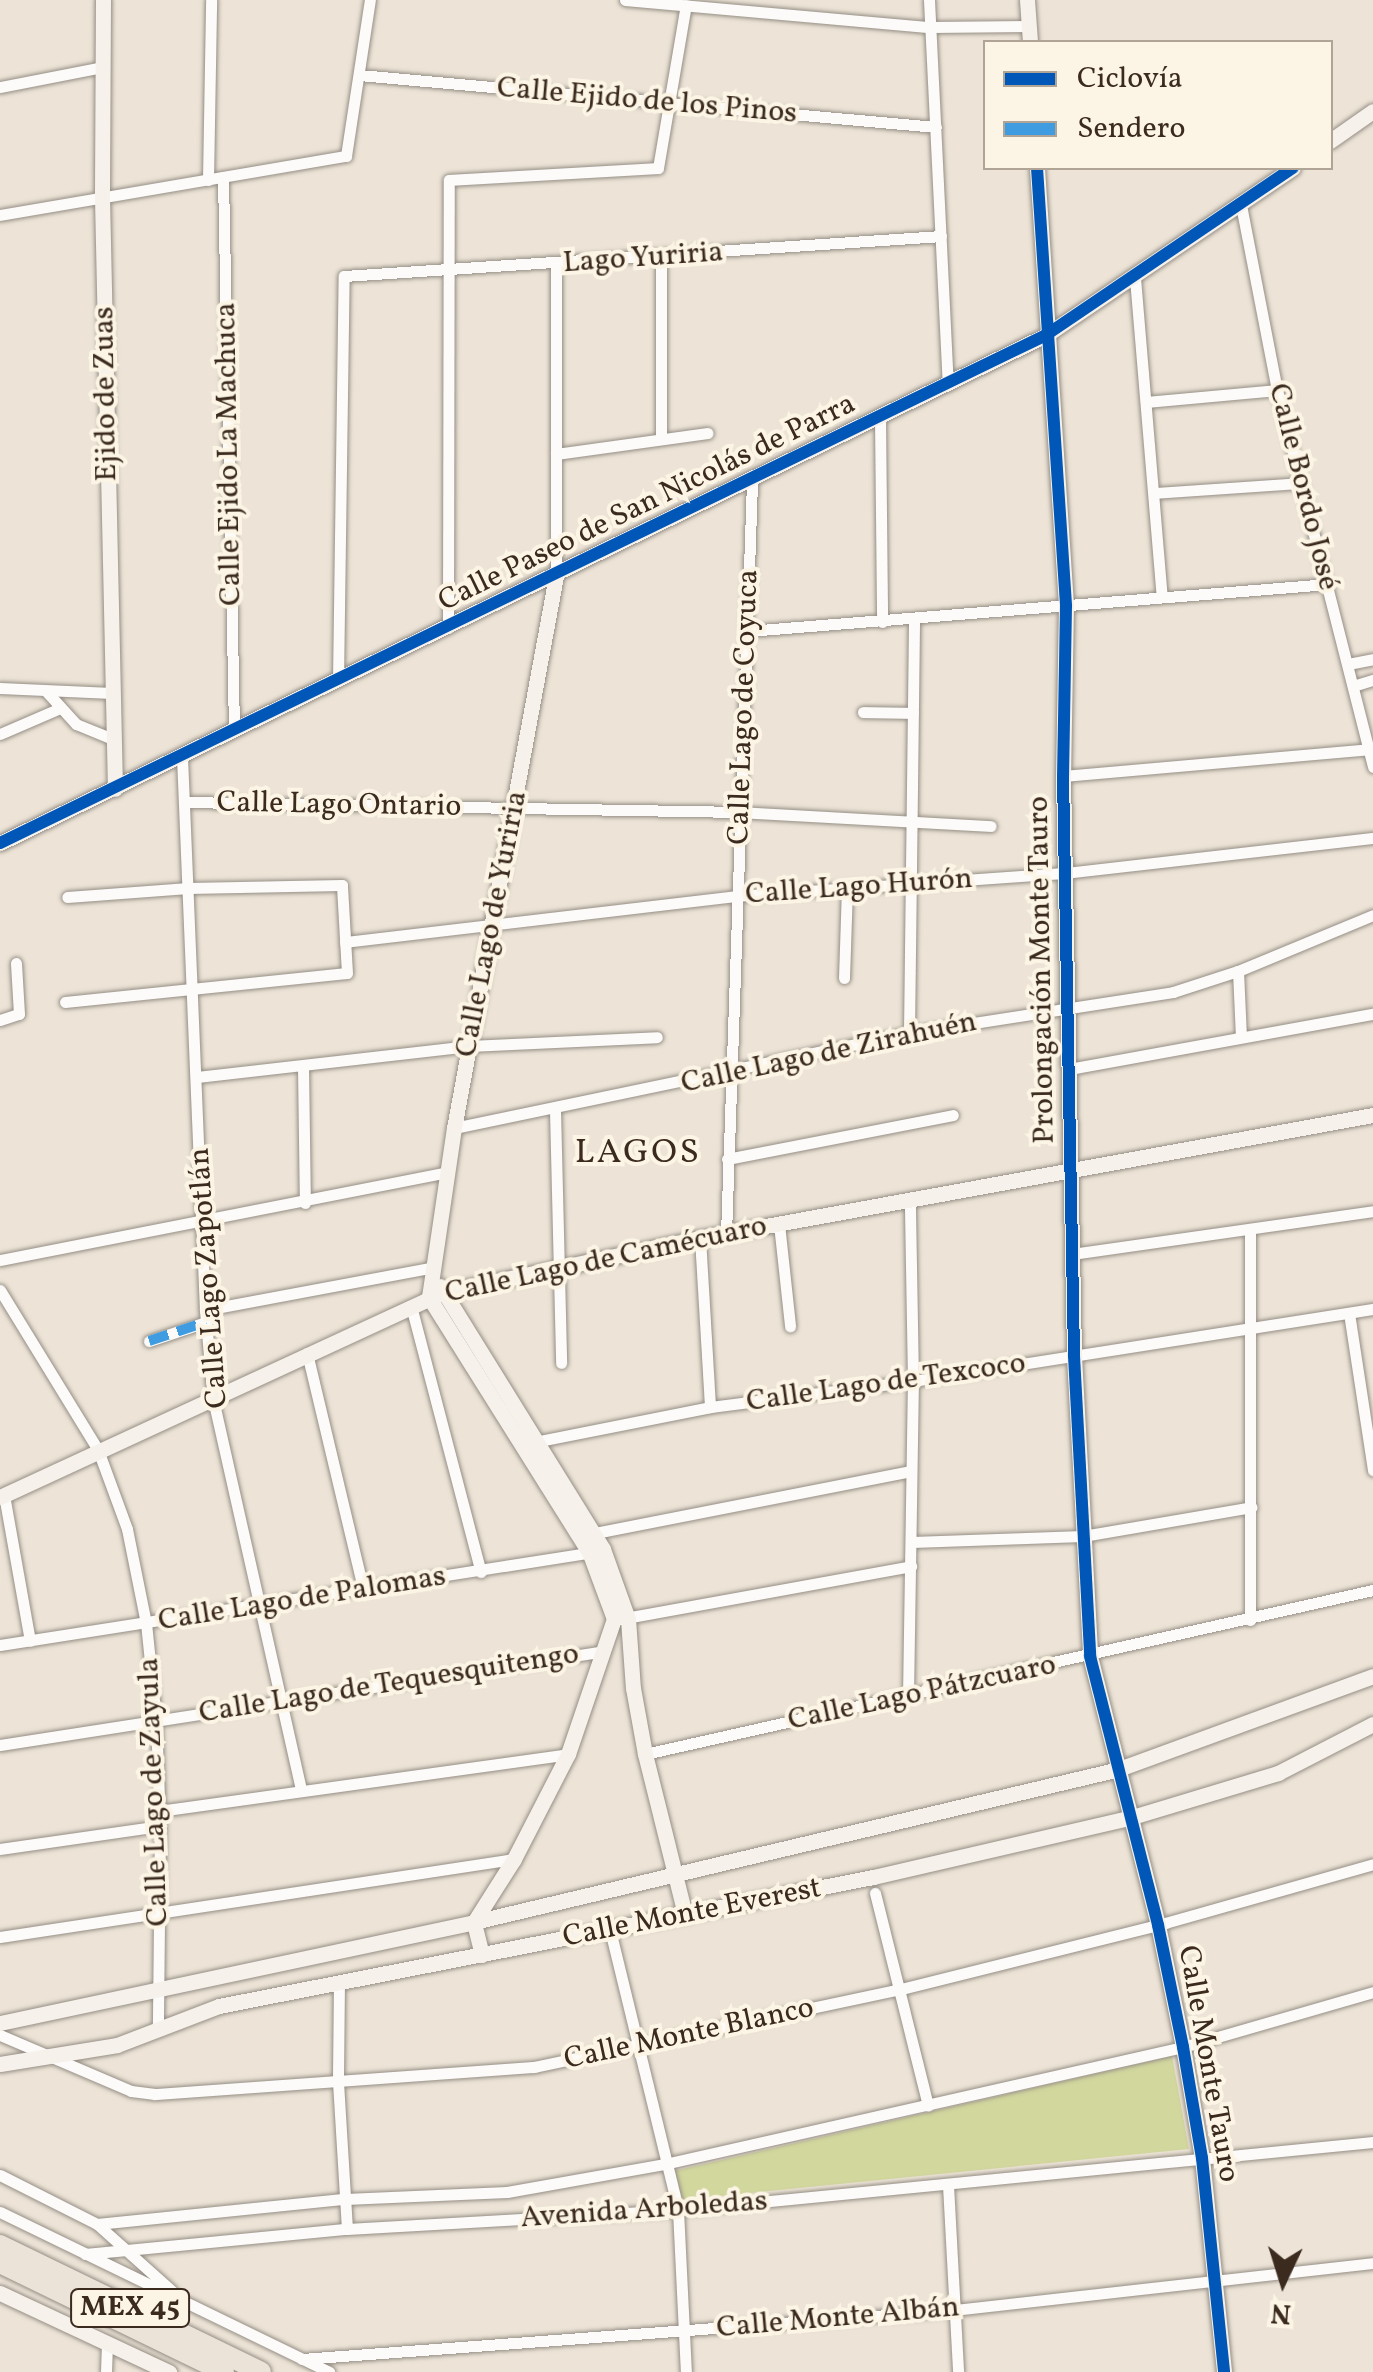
<!DOCTYPE html>
<meta charset="utf-8">
<style>
body{margin:0}
#map{position:relative;width:1373px;height:2372px;overflow:hidden;background:#ede4d7;font-family:Vollkorn,serif}
div>[style]{position:absolute}
.green>*{inset:0;background:#d2d79e}
.roads{filter:drop-shadow(0 0 2px #958e85) drop-shadow(0 0 2px #958e85)}
.street>*{height:11px;margin:-5.5px;padding:0 5.5px;transform-origin:5.5px;border-radius:5.5px;background:#fcfbf9}
.secondary>*{height:15px;margin:-7.5px;padding:0 7.5px;transform-origin:7.5px;border-radius:7.5px;background:#f6f2eb}
.highway>*{height:20px;margin:-10px;padding:0 10px;transform-origin:10px;border-radius:10px;background:#ece3d8}
.quiet>*{height:10px;margin-top:-5px;transform-origin:0;background:repeating-linear-gradient(90deg,#3f9ce0 0 20px,transparent 0 30px)}
.cycleway>*{height:12px;margin:-6px;padding:0 6px;transform-origin:6px;border-radius:6px;background:#0057b8}
span{translate:-50% -50%;white-space:nowrap;text-align:center;line-height:1.15;-webkit-text-stroke:8px #fcf5e5;paint-order:stroke}
.shield-label span{padding:2px 8px;background:#fcf5e5;border:2px solid;border-radius:8px;-webkit-text-stroke-width:0}
.shield-label{font-size:28px;color:#3b2a1e;font-weight:700}
.street-label{font-size:30px;color:#3b2a1e}
.quarter-label{font-size:35px;color:#3b2a1e;letter-spacing:2.5px}
.legend{position:absolute;left:983px;top:40px;width:350px;height:130px;box-sizing:border-box;background:#fcf5e5;border:2px solid #afa495;margin:0;padding:12px 18px;list-style:none;font-size:30px;color:#3b2a1e}
.legend li{display:flex;align-items:center;gap:20px;height:50px}
.legend b{width:50px;border:2px solid #afa495}
.north{position:absolute;left:1233px;top:2232px;width:100px;height:100px;-webkit-text-stroke:8px #fcf5e5;paint-order:stroke;rotate:184deg;font-size:28px;font-weight:700;line-height:40px;text-align:center;color:#3b2a1e}
.north::after{content:'';display:block;margin:auto;width:35px;height:45px;background:#3b2a1e;clip-path:polygon(50% 0,100% 100%,50% 72%,0 100%)}
</style>
<div id="map">
<div class="green">
<div style="clip-path:polygon(1172px 2056px,1189px 2149px,681px 2200px,674px 2171px)"></div>
</div>
<div class="roads">
<div class="street">
<div style="left:625px;top:0;width:306px;rotate:5.1deg"></div>
<div style="left:930px;top:27px;width:99px;rotate:-0.6deg"></div>
<div style="left:929px;top:0;width:384px;rotate:87.2deg"></div>
<div style="left:359px;top:75px;width:579px;rotate:5.15deg"></div>
<div style="left:0;top:87px;width:105px;rotate:-11deg"></div>
<div style="left:223px;top:177px;width:554px;rotate:88.86deg"></div>
<div style="left:208px;top:180px;width:180px;rotate:-89deg"></div>
<div style="left:1241px;top:205px;width:188px;rotate:79deg"></div>
<div style="left:1277px;top:390px;width:389px;rotate:75.7deg"></div>
<div style="left:0;top:215px;width:351px;rotate:-9.7deg"></div>
<div style="left:346px;top:156px;width:158px;rotate:-81.3deg"></div>
<div style="left:556px;top:264px;width:312px;rotate:90deg"></div>
<div style="left:1135px;top:278px;width:320px;rotate:85.2deg"></div>
<div style="left:1146px;top:402px;width:132px;rotate:-5.2deg"></div>
<div style="left:880px;top:418px;width:204px;rotate:89.4deg"></div>
<div style="left:661px;top:439px;width:183px;rotate:-90deg"></div>
<div style="left:556px;top:454px;width:153px;rotate:-7.9deg"></div>
<div style="left:1154px;top:493px;width:147px;rotate:-3.9deg"></div>
<div style="left:448px;top:628px;width:448px;rotate:-89.9deg"></div>
<div style="left:449px;top:180px;width:209px;rotate:-3.3deg"></div>
<div style="left:658px;top:168px;width:165px;rotate:-80.3deg"></div>
<div style="left:748px;top:631px;width:582px;rotate:-4.63deg"></div>
<div style="left:1348px;top:664px;width:25px;rotate:-11deg"></div>
<div style="left:338px;top:681px;width:405px;rotate:-89.2deg"></div>
<div style="left:344px;top:276px;width:598px;rotate:-3.83deg"></div>
<div style="left:1353px;top:686px;width:21px;rotate:-17deg"></div>
<div style="left:0;top:688px;width:112px;rotate:2.6deg"></div>
<div style="left:46px;top:691px;width:45px;rotate:47.7deg"></div>
<div style="left:76px;top:724px;width:42px;rotate:22.3deg"></div>
<div style="left:863px;top:712px;width:50px;rotate:1.1deg"></div>
<div style="left:0;top:734px;width:65px;rotate:-23.4deg"></div>
<div style="left:182px;top:757px;width:553px;rotate:87.62deg"></div>
<div style="left:205px;top:1310px;width:89px;rotate:84.9deg"></div>
<div style="left:213px;top:1399px;width:401px;rotate:77.3deg"></div>
<div style="left:1063px;top:776px;width:307px;rotate:-5deg"></div>
<div style="left:184px;top:802px;width:555px;rotate:1.03deg"></div>
<div style="left:739px;top:812px;width:252px;rotate:3.2deg"></div>
<div style="left:345px;top:942px;width:394px;rotate:-6.7deg"></div>
<div style="left:736px;top:896px;width:330px;rotate:-4deg"></div>
<div style="left:1065px;top:873px;width:310px;rotate:-6.5deg"></div>
<div style="left:1238px;top:971px;width:66px;rotate:87.4deg"></div>
<div style="left:844px;top:978px;width:91px;rotate:-88.1deg"></div>
<div style="left:65px;top:1002px;width:283px;rotate:-5.9deg"></div>
<div style="left:347px;top:973px;width:88px;rotate:-93.3deg"></div>
<div style="left:342px;top:885px;width:154px;rotate:178.9deg"></div>
<div style="left:188px;top:888px;width:121px;rotate:175.7deg"></div>
<div style="left:0;top:1020px;width:20px;rotate:-18deg"></div>
<div style="left:19px;top:1014px;width:51px;rotate:-93.4deg"></div>
<div style="left:909px;top:1033px;width:413px;rotate:-89.3deg"></div>
<div style="left:303px;top:1066px;width:137px;rotate:89.2deg"></div>
<div style="left:1069px;top:1069px;width:309px;rotate:-10.3deg"></div>
<div style="left:197px;top:1077px;width:274px;rotate:-6.5deg"></div>
<div style="left:469px;top:1046px;width:188px;rotate:-2.7deg"></div>
<div style="left:555px;top:1110px;width:253px;rotate:88.6deg"></div>
<div style="left:454px;top:1128px;width:465px;rotate:-11.8deg"></div>
<div style="left:909px;top:1033px;width:267px;rotate:-8.8deg"></div>
<div style="left:1173px;top:992px;width:68px;rotate:-17.9deg"></div>
<div style="left:1238px;top:971px;width:146px;rotate:-22.5deg"></div>
<div style="left:727px;top:1159px;width:230px;rotate:-11deg"></div>
<div style="left:779px;top:1224px;width:103px;rotate:83.8deg"></div>
<div style="left:726px;top:1234px;width:753px;rotate:-88.02deg"></div>
<div style="left:700px;top:1238px;width:169px;rotate:86.6deg"></div>
<div style="left:1072px;top:1254px;width:304px;rotate:-8.1deg"></div>
<div style="left:0;top:1260px;width:457px;rotate:-11.1deg"></div>
<div style="left:0;top:1290px;width:188px;rotate:58.5deg"></div>
<div style="left:98px;top:1450px;width:84px;rotate:69.8deg"></div>
<div style="left:127px;top:1529px;width:96px;rotate:78.6deg"></div>
<div style="left:146px;top:1623px;width:98px;rotate:84.1deg"></div>
<div style="left:156px;top:1720px;width:106px;rotate:87.8deg"></div>
<div style="left:160px;top:1826px;width:202px;rotate:90.6deg"></div>
<div style="left:411px;top:1306px;width:275px;rotate:75.3deg"></div>
<div style="left:205px;top:1310px;width:233px;rotate:-10.6deg"></div>
<div style="left:1349px;top:1313px;width:159px;rotate:81.3deg"></div>
<div style="left:149px;top:1341px;width:60px;rotate:-18.4deg"></div>
<div style="left:307px;top:1353px;width:242px;rotate:76.6deg"></div>
<div style="left:529px;top:1443px;width:185px;rotate:-11.2deg"></div>
<div style="left:710px;top:1407px;width:205px;rotate:-7.3deg"></div>
<div style="left:913px;top:1381px;width:466px;rotate:-8.9deg"></div>
<div style="left:4px;top:1495px;width:148px;rotate:79.9deg"></div>
<div style="left:595px;top:1533px;width:322px;rotate:-11.1deg"></div>
<div style="left:912px;top:1542px;width:171px;rotate:-2deg"></div>
<div style="left:1083px;top:1536px;width:171px;rotate:-9.7deg"></div>
<div style="left:620px;top:1619px;width:296px;rotate:-10.3deg"></div>
<div style="left:1250px;top:1620px;width:391px;rotate:-90deg"></div>
<div style="left:0;top:1645px;width:600px;rotate:-8.91deg"></div>
<div style="left:908px;top:1696px;width:315px;rotate:-89.1deg"></div>
<div style="left:913px;top:1381px;width:180px;rotate:-91deg"></div>
<div style="left:0;top:1745px;width:606px;rotate:-8.83deg"></div>
<div style="left:645px;top:1754px;width:746px;rotate:-12.7deg"></div>
<div style="left:159px;top:1811px;width:413px;rotate:-7.9deg"></div>
<div style="left:0;top:1849px;width:162px;rotate:-8.2deg"></div>
<div style="left:875px;top:1893px;width:219px;rotate:76deg"></div>
<div style="left:610px;top:1930px;width:288px;rotate:76.3deg"></div>
<div style="left:678px;top:2210px;width:162px;rotate:87.2deg"></div>
<div style="left:0;top:1937px;width:520px;rotate:-8.63deg"></div>
<div style="left:339px;top:1981px;width:101px;rotate:90.6deg"></div>
<div style="left:338px;top:2082px;width:147px;rotate:86.5deg"></div>
<div style="left:0;top:2035px;width:142px;rotate:23.1deg"></div>
<div style="left:131px;top:2091px;width:24px;rotate:7deg"></div>
<div style="left:155px;top:2094px;width:380px;rotate:-4.1deg"></div>
<div style="left:534px;top:2067px;width:371px;rotate:-12deg"></div>
<div style="left:897px;top:1990px;width:276px;rotate:-14deg"></div>
<div style="left:1165px;top:1923px;width:216px;rotate:-15.8deg"></div>
<div style="left:0;top:2175px;width:109px;rotate:26.8deg"></div>
<div style="left:97px;top:2224px;width:101px;rotate:41.8deg"></div>
<div style="left:948px;top:2185px;width:187px;rotate:86.9deg"></div>
<div style="left:0;top:2212px;width:366px;rotate:25.9deg"></div>
<div style="left:97px;top:2224px;width:249px;rotate:-5.8deg"></div>
<div style="left:345px;top:2199px;width:162px;rotate:-2.5deg"></div>
<div style="left:507px;top:2192px;width:165px;rotate:-10.1deg"></div>
<div style="left:669px;top:2163px;width:527px;rotate:-12.72deg"></div>
<div style="left:1183px;top:2047px;width:198px;rotate:-16.1deg"></div>
<div style="left:85px;top:2254px;width:263px;rotate:-5.5deg"></div>
<div style="left:347px;top:2229px;width:332px;rotate:-3.3deg"></div>
<div style="left:678px;top:2210px;width:698px;rotate:-5.59deg"></div>
<div style="left:302px;top:2359px;width:654px;rotate:-4.3deg"></div>
<div style="left:954px;top:2310px;width:422px;rotate:-6.4deg"></div>
<div style="left:106px;top:2372px;width:29px;rotate:-88deg"></div>
</div>
<div class="secondary">
<div style="left:103px;top:0;width:198px;rotate:90.3deg"></div>
<div style="left:102px;top:198px;width:591px;rotate:88.74deg"></div>
<div style="left:1027px;top:0;width:42px;rotate:85.9deg"></div>
<div style="left:1330px;top:141px;width:52px;rotate:-34.9deg"></div>
<div style="left:1037px;top:168px;width:439px;rotate:86.2deg"></div>
<div style="left:1066px;top:606px;width:170px;rotate:91deg"></div>
<div style="left:1063px;top:776px;width:580px;rotate:88.91deg"></div>
<div style="left:1074px;top:1356px;width:300px;rotate:86.9deg"></div>
<div style="left:1090px;top:1656px;width:277px;rotate:75.8deg"></div>
<div style="left:1158px;top:1925px;width:125px;rotate:78.4deg"></div>
<div style="left:1183px;top:2047px;width:113px;rotate:80.3deg"></div>
<div style="left:1202px;top:2158px;width:215px;rotate:84.1deg"></div>
<div style="left:0;top:843px;width:1163px;rotate:-25.9deg"></div>
<div style="left:1046px;top:335px;width:298px;rotate:-34.1deg"></div>
<div style="left:440px;top:1286px;width:309px;rotate:58.2deg"></div>
<div style="left:603px;top:1549px;width:74px;rotate:70.3deg"></div>
<div style="left:628px;top:1619px;width:69px;rotate:85.9deg"></div>
<div style="left:633px;top:1688px;width:67px;rotate:79.7deg"></div>
<div style="left:645px;top:1754px;width:166px;rotate:76deg"></div>
<div style="left:0;top:1497px;width:489px;rotate:-24.8deg"></div>
<div style="left:444px;top:1292px;width:262px;rotate:-11.9deg"></div>
<div style="left:700px;top:1238px;width:684px;rotate:-10.36deg"></div>
<div style="left:482px;top:1955px;width:34px;rotate:-104deg"></div>
<div style="left:474px;top:1922px;width:75px;rotate:-57.6deg"></div>
<div style="left:514px;top:1859px;width:118px;rotate:-62.8deg"></div>
<div style="left:568px;top:1754px;width:143px;rotate:-71.2deg"></div>
<div style="left:614px;top:1619px;width:69px;rotate:-110.3deg"></div>
<div style="left:590px;top:1554px;width:303px;rotate:-122.1deg"></div>
<div style="left:429px;top:1297px;width:171px;rotate:-81.6deg"></div>
<div style="left:454px;top:1128px;width:561px;rotate:-79.53deg"></div>
<div style="left:0;top:2023px;width:485px;rotate:-12deg"></div>
<div style="left:474px;top:1922px;width:663px;rotate:-13.34deg"></div>
<div style="left:1119px;top:1769px;width:270px;rotate:-20.1deg"></div>
<div style="left:0;top:2064px;width:119px;rotate:-9.2deg"></div>
<div style="left:117px;top:2045px;width:109px;rotate:-20.9deg"></div>
<div style="left:219px;top:2006px;width:667px;rotate:-11.16deg"></div>
<div style="left:873px;top:1877px;width:263px;rotate:-13deg"></div>
<div style="left:1129px;top:1818px;width:156px;rotate:-16.8deg"></div>
<div style="left:1278px;top:1773px;width:107px;rotate:-27.3deg"></div>
<div style="left:0;top:2293px;width:187px;rotate:25.1deg"></div>
</div>
<div class="highway">
<div style="left:0;top:2245px;width:290px;rotate:25.9deg"></div>
<div style="left:0;top:2263px;width:249px;rotate:25.9deg"></div>
</div>
</div>
<div class="quiet">
<div style="left:149px;top:1341px;width:60px;rotate:-18.4deg"></div>
</div>
<div class="cycleway">
<div style="left:1037px;top:168px;width:439px;rotate:86.2deg"></div>
<div style="left:1066px;top:606px;width:170px;rotate:91deg"></div>
<div style="left:1063px;top:776px;width:580px;rotate:88.91deg"></div>
<div style="left:1074px;top:1356px;width:300px;rotate:86.9deg"></div>
<div style="left:1090px;top:1656px;width:277px;rotate:75.8deg"></div>
<div style="left:1158px;top:1925px;width:125px;rotate:78.4deg"></div>
<div style="left:1183px;top:2047px;width:113px;rotate:80.3deg"></div>
<div style="left:1202px;top:2158px;width:215px;rotate:84.1deg"></div>
<div style="left:0;top:843px;width:1163px;rotate:-25.9deg"></div>
<div style="left:1046px;top:335px;width:298px;rotate:-34.1deg"></div>
</div>
<div class="shield-label">
<span style="left:130px;top:2308px">MEX 45</span>
</div>
<div class="street-label">
<span style="left:647px;top:101px;rotate:5deg">Calle Ejido de los Pinos</span>
<span style="left:643px;top:258px;rotate:-4deg">Lago Yuriria</span>
<span style="left:106px;top:394px;rotate:-91deg">Ejido de Zuas</span>
<span style="left:229px;top:454px;rotate:-91deg">Calle Ejido La Machuca</span>
<span style="left:1303px;top:487px;rotate:76deg">Calle Bordo José</span>
<span style="left:647px;top:503px;rotate:-26deg">Calle Paseo de San Nicolás de Parra</span>
<span style="left:744px;top:707px;rotate:-88deg">Calle Lago de Coyuca</span>
<span style="left:339px;top:805px;rotate:1deg">Calle Lago Ontario</span>
<span style="left:859px;top:887px;rotate:-4deg">Calle Lago Hurón</span>
<span style="left:492px;top:924px;rotate:-79deg">Calle Lago de Yuriria</span>
<span style="left:1042px;top:970px;rotate:-91deg">Prolongación Monte Tauro</span>
<span style="left:829px;top:1053px;rotate:-12deg">Calle Lago de Zirahuén</span>
<span style="left:606px;top:1260px;rotate:-12deg">Calle Lago de Camécuaro</span>
<span style="left:209px;top:1278px;rotate:-94deg">Calle Lago Zapotlán</span>
<span style="left:886px;top:1383px;rotate:-8deg">Calle Lago de Texcoco</span>
<span style="left:302px;top:1599px;rotate:-9deg">Calle Lago de Palomas</span>
<span style="left:389px;top:1684px;rotate:-9deg">Calle Lago de Tequesquitengo</span>
<span style="left:922px;top:1693px;rotate:-12deg">Calle Lago Pátzcuaro</span>
<span style="left:154px;top:1792px;rotate:-92deg">Calle Lago de Zayula</span>
<span style="left:692px;top:1913px;rotate:-11deg">Calle Monte Everest</span>
<span style="left:689px;top:2034px;rotate:-12deg">Calle Monte Blanco</span>
<span style="left:1208px;top:2064px;rotate:80deg">Calle Monte Tauro</span>
<span style="left:644px;top:2210px;rotate:-4deg">Avenida Arboledas</span>
<span style="left:838px;top:2318px;rotate:-5deg">Calle Monte Albán</span>
</div>
<div class="quarter-label">
<span style="left:638px;top:1153px">LAGOS</span>
</div>
<ul class="legend">
<li><b style="height:12px;background:#0057b8"></b>Ciclovía</li>
<li><b style="height:12px;background:#3f9ce0"></b>Sendero</li>
</ul>
<div class="north">N</div>
</div>
